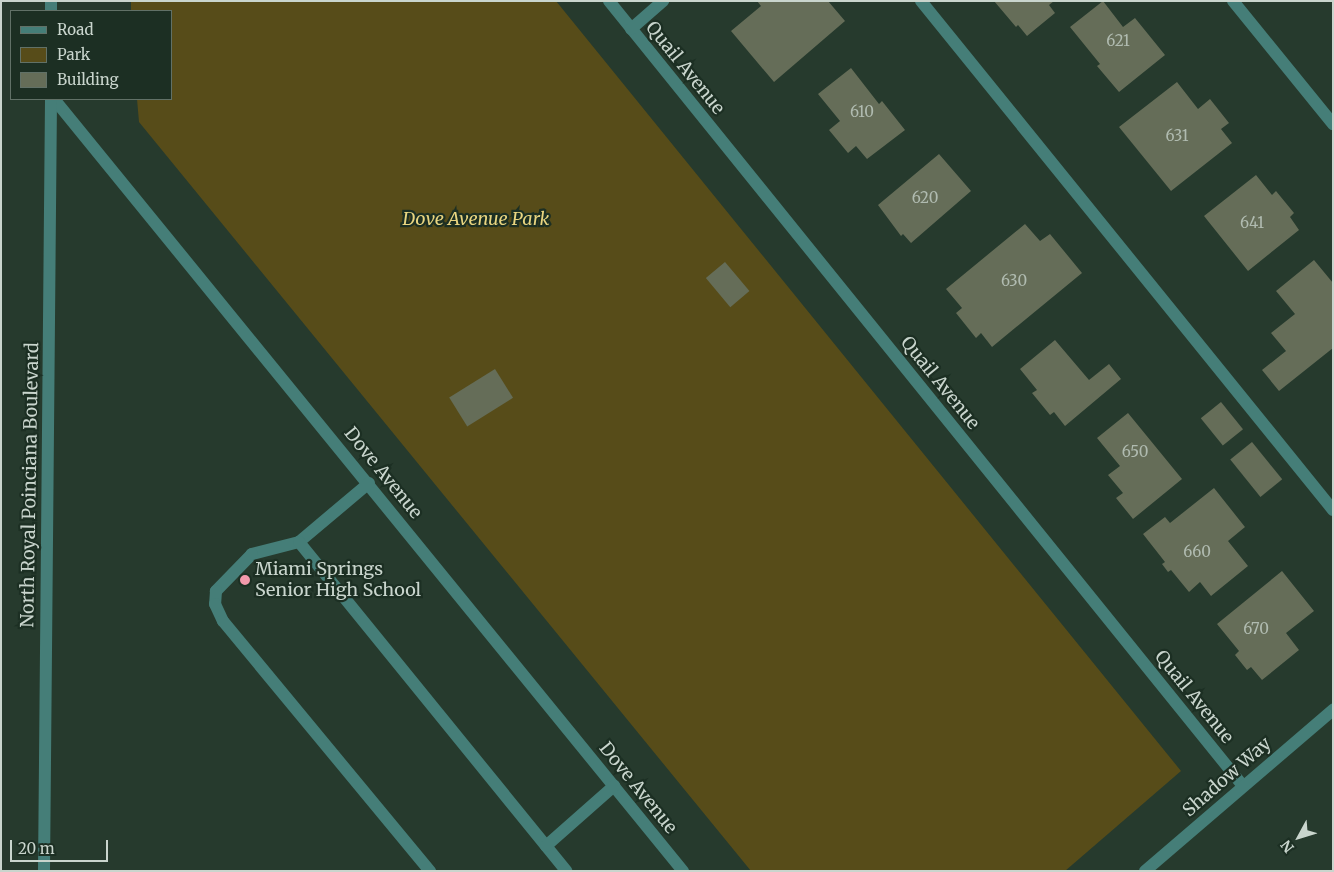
<!DOCTYPE html>
<style>
body{margin:0}
#map{position:relative;width:1334px;height:872px;overflow:hidden;background:#263a2d;font-family:Merriweather,serif}
div>[style]{position:absolute}
.green>*{inset:0;background:#574c19}
.building>*{inset:0;background:#656d58;transform-origin:0 0}
.minor>*{height:12px;margin:-6px;padding:0 6px;transform-origin:6px;border-radius:6px;background:#457e78}
.dots>*{width:14px;height:14px;translate:-50% -50%;box-sizing:border-box;border:2px solid #1c2f23;border-radius:50%}
span{translate:-50% -50%;white-space:nowrap;text-align:center;line-height:1.15;-webkit-text-stroke:4.5px #1c2f23;paint-order:stroke}
.number-label{font-size:15px;color:#b0bbb0}
.number-label span{-webkit-text-stroke-width:0}
.street-label{font-size:18px;color:#c9d5cd}
.park-label{font-size:18px;color:#e9d580;font-style:italic}
.poi-label{font-size:18px;color:#c9d5cd}
.left{translate:0 -50%;text-align:left}
.frame{position:absolute;inset:0;border:2px solid #c9d5cd;pointer-events:none}
.legend{position:absolute;left:10px;top:10px;width:162px;height:90px;box-sizing:border-box;background:#1c2f23;border:1px solid #617167;margin:0;padding:6px 9px;list-style:none;font-size:15px;color:#c9d5cd}
.legend li{display:flex;align-items:center;gap:10px;height:25px}
.legend b{width:25px;border:1px solid #617167}
.north{position:absolute;left:1274px;top:812px;width:50px;height:50px;-webkit-text-stroke:4px #1c2f23;paint-order:stroke;rotate:231deg;font-size:14px;font-weight:700;line-height:20px;text-align:center;color:#c9d5cd}
.north::after{content:'';display:block;margin:auto;width:18px;height:22px;background:#c9d5cd;clip-path:polygon(50% 0,100% 100%,50% 72%,0 100%)}
.scale{position:absolute;left:10px;top:840px;width:98px;height:22px;box-sizing:border-box;border:2px solid #c9d5cd;border-top:0;padding-left:6px;font-size:15px;line-height:18px;white-space:nowrap;color:#c9d5cd;-webkit-text-stroke:4px #1c2f23;paint-order:stroke}
</style>
<div id="map">
<div class="green">
<div style="clip-path:polygon(131px 1px,556px 1px,1181px 771px,1065px 871px,751px 871px,139px 122px,137px 99px,171px 99px,171px 11px,131px 11px)"></div>
</div>
<div class="building">
<div style="clip-path:polygon(757px 1px,828px 1px,845px 21px,774px 82px,731px 31px,761px 6px)"></div>
<div style="clip-path:polygon(994px 1px,1054px 1px,1049px 5px,1055px 13px,1027px 36px,1018px 25px,1016px 27px)"></div>
<div style="clip-path:polygon(1103px 1px,1123px 27px,1135px 18px,1165px 55px,1119px 92px,1097px 66px,1100px 64px,1070px 27px)"></div>
<div style="clip-path:polygon(851px 68px,879px 104px,882px 101px,905px 130px,867px 159px,856px 146px,848px 153px,829px 130px,840px 121px,818px 94px)"></div>
<div style="clip-path:polygon(1177px 82px,1198px 109px,1210px 99px,1229px 123px,1221px 129px,1232px 143px,1171px 191px,1119px 127px)"></div>
<div style="clip-path:polygon(939px 154px,971px 191px,911px 243px,903px 234px,901px 236px,878px 205px)"></div>
<div style="clip-path:polygon(1256px 175px,1272px 195px,1276px 191px,1294px 213px,1290px 217px,1299px 230px,1248px 271px,1204px 216px)"></div>
<div style="clip-path:polygon(1025px 224px,1040px 241px,1050px 234px,1082px 273px,992px 347px,981px 333px,976px 338px,956px 313px,962px 308px,946px 289px)"></div>
<div style="clip-path:polygon(1314px 260px,1333px 283px,1333px 348px,1279px 391px,1262px 370px,1286px 351px,1271px 333px,1295px 314px,1276px 291px)"></div>
<div style="left:725px;top:262px;width:38px;height:25px;rotate:50deg"></div>
<div style="clip-path:polygon(1055px 340px,1089px 380px,1109px 364px,1121px 379px,1065px 426px,1054px 412px,1050px 415px,1032px 393px,1037px 390px,1020px 369px)"></div>
<div style="left:495px;top:369px;width:34px;height:54px;rotate:58deg"></div>
<div style="left:1221px;top:402px;width:35px;height:26px;rotate:51deg"></div>
<div style="clip-path:polygon(1128px 413px,1182px 479px,1133px 519px,1116px 498px,1123px 493px,1108px 475px,1120px 466px,1097px 438px)"></div>
<div style="left:1252px;top:442px;width:48px;height:28px;rotate:51deg"></div>
<div style="clip-path:polygon(1214px 488px,1245px 527px,1228px 541px,1248px 566px,1211px 596px,1200px 582px,1189px 592px,1171px 570px,1168px 572px,1162px 564px,1165px 562px,1143px 534px,1165px 517px,1170px 523px)"></div>
<div style="clip-path:polygon(1282px 571px,1314px 611px,1286px 633px,1299px 650px,1262px 680px,1251px 667px,1247px 670px,1235px 655px,1239px 651px,1217px 624px)"></div>
</div>
<div class="minor">
<div style="left:609px;top:1px;width:1009px;rotate:51.07deg"></div>
<div style="left:921px;top:1px;width:655px;rotate:51.01deg"></div>
<div style="left:1233px;top:1px;width:159px;rotate:50.9deg"></div>
<div style="left:51px;top:11px;width:10px;rotate:-90deg"></div>
<div style="left:631px;top:29px;width:43px;rotate:-41.2deg"></div>
<div style="left:54px;top:99px;width:996px;rotate:50.83deg"></div>
<div style="left:369px;top:483px;width:92px;rotate:139.9deg"></div>
<div style="left:299px;top:542px;width:49px;rotate:165.7deg"></div>
<div style="left:252px;top:554px;width:52px;rotate:134.2deg"></div>
<div style="left:216px;top:591px;width:13px;rotate:94deg"></div>
<div style="left:215px;top:604px;width:19px;rotate:65deg"></div>
<div style="left:223px;top:621px;width:325px;rotate:50.4deg"></div>
<div style="left:299px;top:542px;width:424px;rotate:50.9deg"></div>
<div style="left:546px;top:846px;width:91px;rotate:-41.4deg"></div>
<div style="left:44px;top:871px;width:772px;rotate:-89.48deg"></div>
<div style="left:1145px;top:871px;width:248px;rotate:-40.6deg"></div>
</div>
<div class="dots">
<div style="left:245px;top:580px;background:#f39aac"></div>
</div>
<div class="number-label">
<span style="left:1118px;top:41px">621</span>
<span style="left:862px;top:112px">610</span>
<span style="left:1177px;top:136px">631</span>
<span style="left:925px;top:198px">620</span>
<span style="left:1252px;top:223px">641</span>
<span style="left:1014px;top:281px">630</span>
<span style="left:1135px;top:452px">650</span>
<span style="left:1197px;top:552px">660</span>
<span style="left:1256px;top:629px">670</span>
</div>
<div class="street-label">
<span style="left:685px;top:68px;rotate:51deg">Quail Avenue</span>
<span style="left:940px;top:383px;rotate:51deg">Quail Avenue</span>
<span style="left:383px;top:473px;rotate:51deg">Dove Avenue</span>
<span style="left:30px;top:485px;rotate:-89deg">North Royal Poinciana Boulevard</span>
<span style="left:1194px;top:697px;rotate:51deg">Quail Avenue</span>
<span style="left:1227px;top:777px;rotate:-41deg">Shadow Way</span>
<span style="left:638px;top:788px;rotate:51deg">Dove Avenue</span>
</div>
<div class="park-label">
<span style="left:476px;top:219px">Dove Avenue Park</span>
</div>
<div class="poi-label">
<span class="left" style="left:255px;top:580px">Miami Springs<br>Senior High School</span>
</div>
<div class="frame"></div>
<ul class="legend">
<li><b style="height:6px;background:#457e78"></b>Road</li>
<li><b style="height:14px;background:#574c19"></b>Park</li>
<li><b style="height:14px;background:#656d58"></b>Building</li>
</ul>
<div class="north">N</div>
<div class="scale">20 m</div>
</div>
